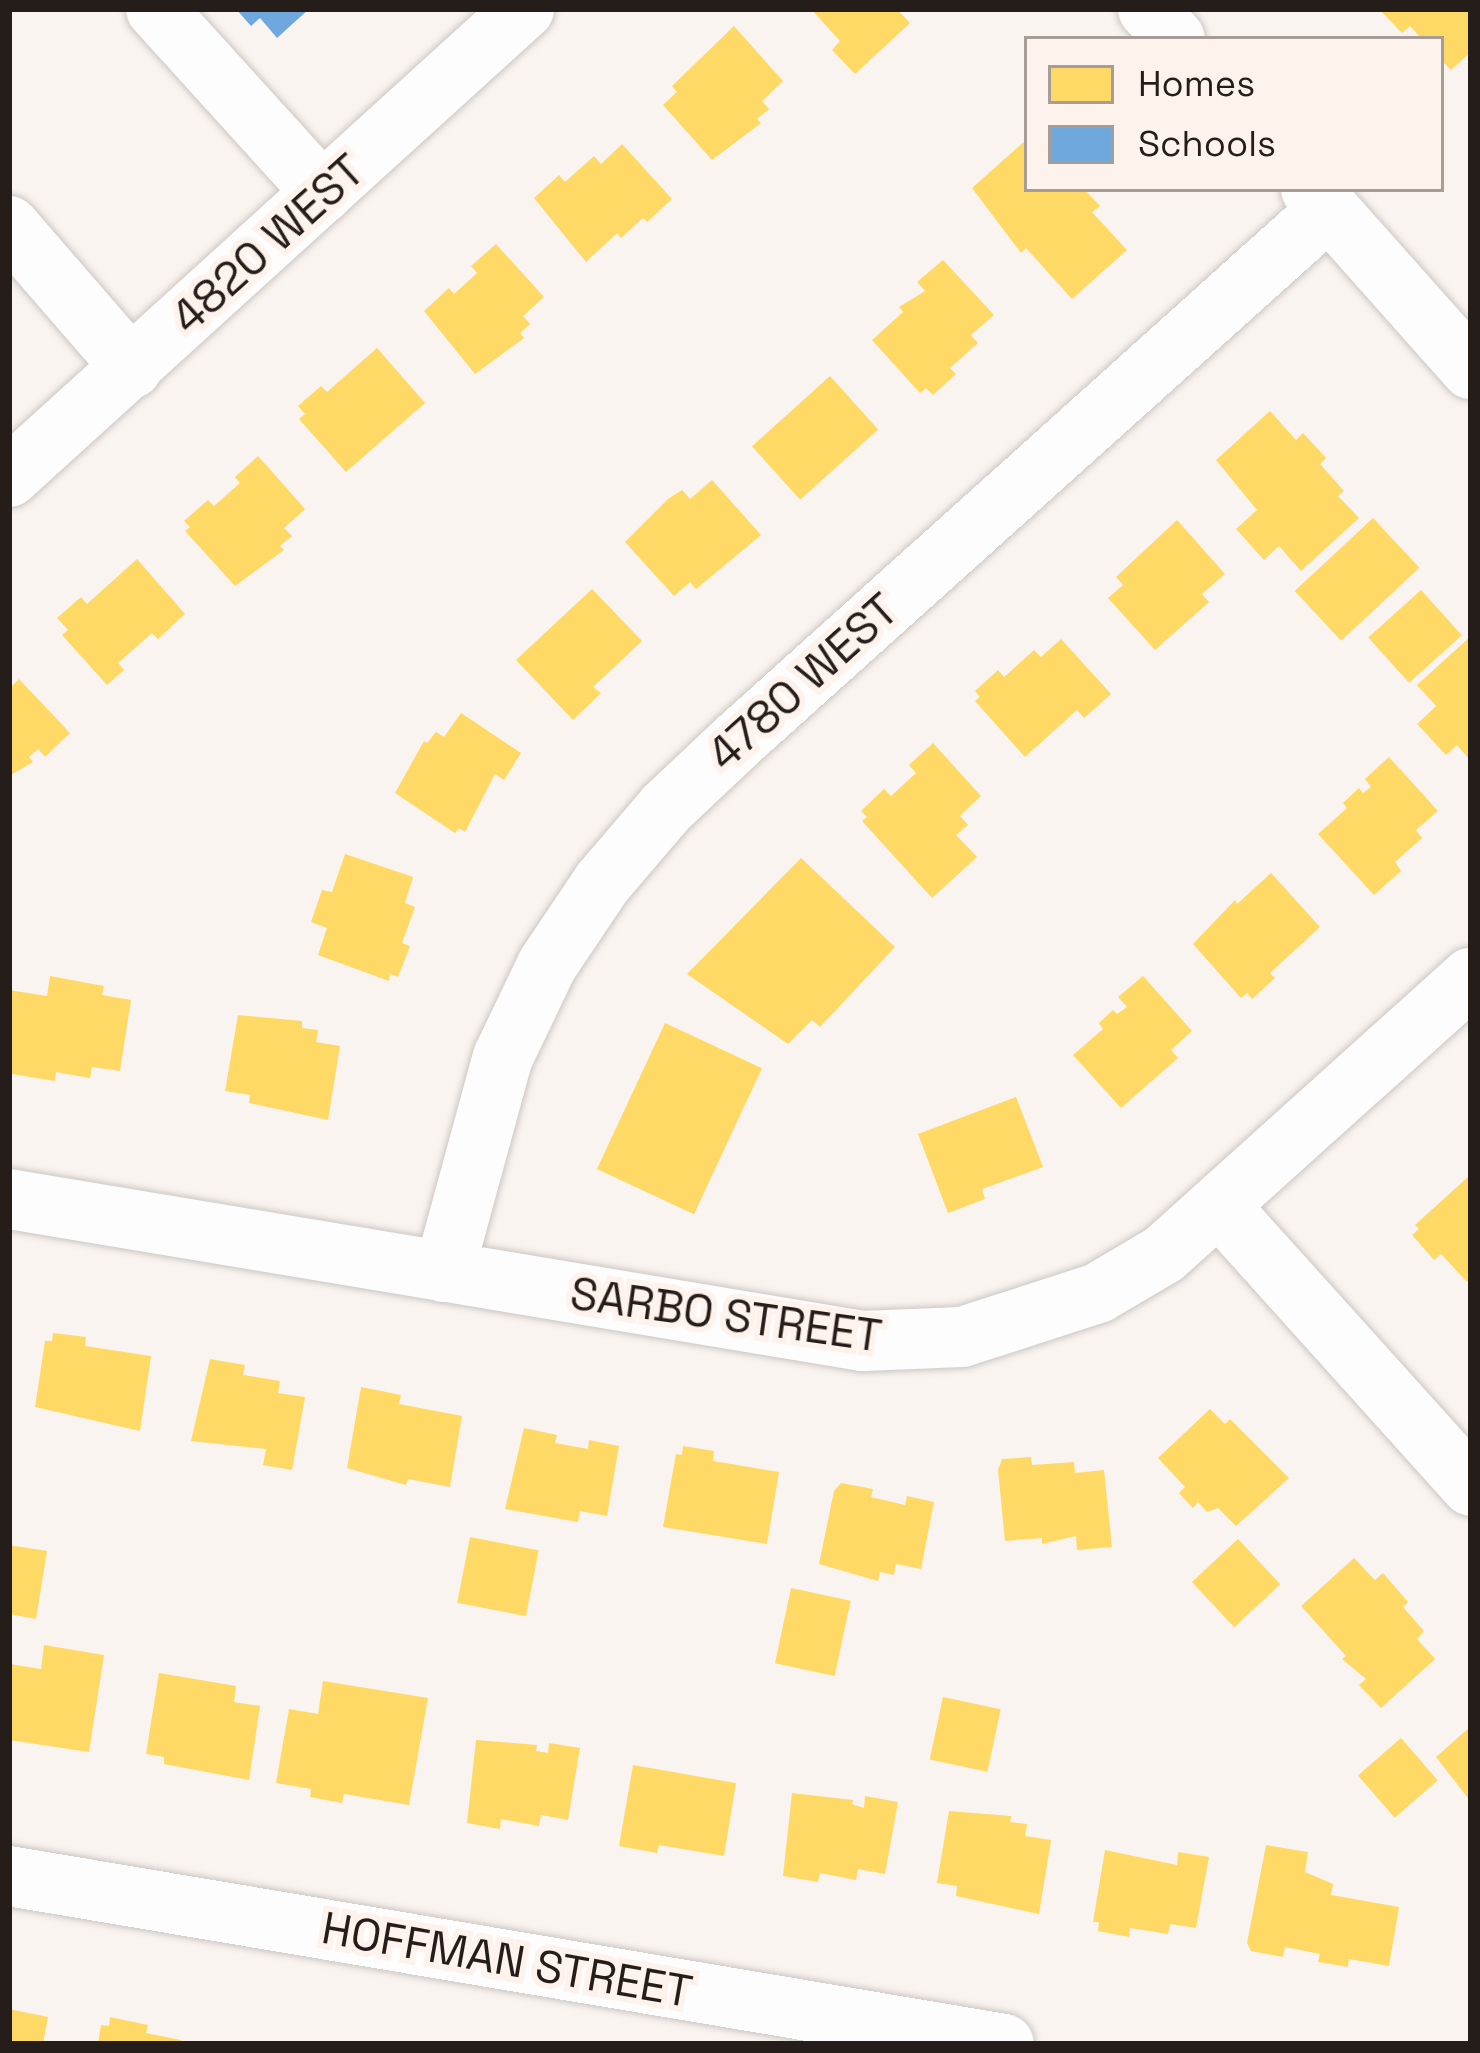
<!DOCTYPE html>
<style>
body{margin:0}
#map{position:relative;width:1480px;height:2053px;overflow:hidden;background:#faf4f0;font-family:"Space Grotesk",sans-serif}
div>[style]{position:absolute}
.homes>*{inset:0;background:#ffd966;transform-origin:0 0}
.schools>*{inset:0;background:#6fa8dc}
.roads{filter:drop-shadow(0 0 3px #cdc7c3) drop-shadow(0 0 3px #cdc7c3)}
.minor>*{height:60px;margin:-30px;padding:0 30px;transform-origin:30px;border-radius:30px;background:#fefdfd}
span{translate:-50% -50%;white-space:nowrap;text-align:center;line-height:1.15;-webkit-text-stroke:12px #fef3ec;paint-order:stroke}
.street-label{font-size:45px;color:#241d19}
.frame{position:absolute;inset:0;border:12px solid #241d19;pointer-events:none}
.legend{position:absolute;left:1024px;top:36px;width:420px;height:156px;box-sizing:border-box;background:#fef3ec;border:3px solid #a79d98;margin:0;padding:15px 21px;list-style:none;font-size:36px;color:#241d19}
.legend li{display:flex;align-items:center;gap:24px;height:60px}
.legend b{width:60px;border:3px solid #a79d98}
</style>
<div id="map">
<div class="homes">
<div style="clip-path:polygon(811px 9px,897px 9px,910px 23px,855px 74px,832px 50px,840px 41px)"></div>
<div style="clip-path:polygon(1379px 9px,1471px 9px,1471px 52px,1451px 70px,1441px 60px,1441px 39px,1422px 39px,1410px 26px,1402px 33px)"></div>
<div style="clip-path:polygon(734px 26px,783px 81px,762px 101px,769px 109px,757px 119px,761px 123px,712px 160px,663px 105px,677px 92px,672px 86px)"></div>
<div style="clip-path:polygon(1027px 139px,1027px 189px,1084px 189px,1100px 206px,1092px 212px,1127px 250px,1072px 299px,1026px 248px,1021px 253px,972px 188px)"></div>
<div style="clip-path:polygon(622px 144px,672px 199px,647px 222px,643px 218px,621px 238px,617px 233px,586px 262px,534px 198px,559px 175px,565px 182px,594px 156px,601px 164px)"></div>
<div style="clip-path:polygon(496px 244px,544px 297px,523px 316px,530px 324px,520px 333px,524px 338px,475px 374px,424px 311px,449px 288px,454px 294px,477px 273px,471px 266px)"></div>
<div style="clip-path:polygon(943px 260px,994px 315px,971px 335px,978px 343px,950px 368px,956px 374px,933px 395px,926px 388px,920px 393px,872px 340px,903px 312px,899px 307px,925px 291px,917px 282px)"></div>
<div style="clip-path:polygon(377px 348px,425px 403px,346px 472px,299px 419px,305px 414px,298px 406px,321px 386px,327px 392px)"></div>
<div style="left:830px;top:376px;width:72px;height:105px;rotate:48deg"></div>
<div style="clip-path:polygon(1270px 411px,1296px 440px,1303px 433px,1326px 458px,1320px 464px,1344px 491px,1338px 496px,1359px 518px,1301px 571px,1279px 546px,1264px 560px,1236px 529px,1257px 510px,1216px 460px)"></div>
<div style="clip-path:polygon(258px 456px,305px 509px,284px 528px,292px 536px,280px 546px,284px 550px,235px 586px,185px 531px,190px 527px,184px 521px,208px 500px,214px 506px,240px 483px,235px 477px)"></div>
<div style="clip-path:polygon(712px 480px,761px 535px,696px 589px,690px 582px,674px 596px,625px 542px,668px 499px,682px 490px,690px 499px)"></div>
<div style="left:1373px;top:518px;width:68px;height:107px;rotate:47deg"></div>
<div style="clip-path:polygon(1177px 520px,1225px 574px,1202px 594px,1209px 602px,1155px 650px,1108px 598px,1123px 585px,1116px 577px)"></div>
<div style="clip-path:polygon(137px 559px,185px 614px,158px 639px,152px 633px,118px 663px,124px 670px,107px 685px,62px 635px,68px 630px,57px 618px,81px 597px,87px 604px)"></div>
<div style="clip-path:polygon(592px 589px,642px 641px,593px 687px,601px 693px,573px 720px,516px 660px)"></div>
<div style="left:1421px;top:590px;width:61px;height:71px;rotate:48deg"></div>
<div style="clip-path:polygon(1471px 636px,1471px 761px,1457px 745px,1446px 755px,1417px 724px,1436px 706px,1417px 685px)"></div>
<div style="clip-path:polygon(1061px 639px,1111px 694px,1084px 718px,1077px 710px,1025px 757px,975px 701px,980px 697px,975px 691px,998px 670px,1004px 677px,1034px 650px,1041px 657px)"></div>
<div style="clip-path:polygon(19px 679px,70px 733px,45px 757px,38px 749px,29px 757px,33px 762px,9px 776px,9px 689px)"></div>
<div style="clip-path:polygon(461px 713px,521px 753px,504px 780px,495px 774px,465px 832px,459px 828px,455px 833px,395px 793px,424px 741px,427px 743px,436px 732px,444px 737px)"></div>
<div style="clip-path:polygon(933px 743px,981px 796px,960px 816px,968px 825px,956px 835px,977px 857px,932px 898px,862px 821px,867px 817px,861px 811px,884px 789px,891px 796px,916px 773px,909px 765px)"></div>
<div style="clip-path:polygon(1389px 757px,1438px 811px,1416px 830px,1422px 838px,1395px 862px,1401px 871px,1374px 895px,1318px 834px,1347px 808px,1343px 803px,1359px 788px,1363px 793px,1371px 787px,1365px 779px)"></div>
<div style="clip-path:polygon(345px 854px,413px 877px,405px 903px,415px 907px,402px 943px,410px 946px,398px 977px,390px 974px,389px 981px,318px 955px,327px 928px,311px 922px,322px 890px,332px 892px)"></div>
<div style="clip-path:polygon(801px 858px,895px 947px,820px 1027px,812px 1020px,788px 1044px,687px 974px)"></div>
<div style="clip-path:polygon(1271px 873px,1320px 927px,1270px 973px,1275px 978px,1252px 999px,1247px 993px,1241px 998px,1193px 944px,1235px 900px,1237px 904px)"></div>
<div style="clip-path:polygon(50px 976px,104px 986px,102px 995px,131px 1000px,120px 1071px,92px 1067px,90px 1078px,56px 1072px,55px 1081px,12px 1074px,9px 990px,47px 996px)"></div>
<div style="clip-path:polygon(1143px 976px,1192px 1031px,1171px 1050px,1178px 1058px,1121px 1108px,1073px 1055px,1103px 1029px,1099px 1023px,1113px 1010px,1117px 1014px,1127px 1007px,1118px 997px)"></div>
<div style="clip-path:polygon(238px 1015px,302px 1021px,302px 1028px,318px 1030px,316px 1042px,340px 1046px,328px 1120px,249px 1103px,250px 1095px,225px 1091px)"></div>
<div style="left:665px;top:1023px;width:107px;height:161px;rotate:25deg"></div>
<div style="clip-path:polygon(1016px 1097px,1043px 1167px,982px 1189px,985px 1199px,948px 1213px,918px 1134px)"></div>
<div style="clip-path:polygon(1469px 1176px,1471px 1278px,1467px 1282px,1441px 1254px,1434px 1260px,1412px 1235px,1419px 1229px,1415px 1225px)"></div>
<div style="clip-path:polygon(53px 1333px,86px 1337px,85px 1346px,151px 1356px,140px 1431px,35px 1407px,45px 1341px,52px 1341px)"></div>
<div style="clip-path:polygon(210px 1359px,245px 1365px,243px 1375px,280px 1381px,278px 1393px,305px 1397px,292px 1470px,263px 1465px,266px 1449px,191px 1441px)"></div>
<div style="clip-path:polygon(361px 1387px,401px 1395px,399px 1404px,462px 1416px,450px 1487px,408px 1479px,406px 1485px,347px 1468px)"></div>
<div style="clip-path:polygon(1210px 1409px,1225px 1424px,1230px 1419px,1289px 1478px,1236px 1526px,1218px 1508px,1207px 1512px,1198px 1502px,1193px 1508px,1179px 1493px,1185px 1487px,1158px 1458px)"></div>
<div style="clip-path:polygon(524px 1428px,557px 1435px,555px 1443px,588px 1449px,589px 1440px,619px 1446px,607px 1516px,580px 1511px,578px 1522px,505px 1509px)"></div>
<div style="clip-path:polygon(683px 1446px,714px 1451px,713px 1461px,779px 1472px,767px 1544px,663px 1527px,676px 1454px,682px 1455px)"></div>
<div style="clip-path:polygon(1031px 1457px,1032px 1465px,1074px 1462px,1075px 1473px,1104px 1470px,1112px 1547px,1077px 1550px,1076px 1536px,1042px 1544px,1042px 1538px,1005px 1541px,998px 1470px,1002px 1459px)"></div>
<div style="clip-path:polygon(841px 1483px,873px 1489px,871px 1497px,905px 1505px,907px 1496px,934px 1502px,921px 1569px,896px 1564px,894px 1575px,880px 1572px,878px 1581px,819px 1564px,834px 1491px)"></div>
<div style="left:470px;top:1537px;width:70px;height:67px;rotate:11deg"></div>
<div style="left:1238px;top:1539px;width:62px;height:63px;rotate:47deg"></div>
<div style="clip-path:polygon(9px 1545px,47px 1551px,36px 1619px,9px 1614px)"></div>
<div style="clip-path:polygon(1354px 1558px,1375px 1580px,1383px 1573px,1408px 1602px,1403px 1607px,1424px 1631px,1417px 1639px,1435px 1659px,1381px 1708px,1359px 1685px,1366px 1679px,1342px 1659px,1346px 1656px,1301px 1606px)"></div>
<div style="left:791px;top:1588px;width:61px;height:77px;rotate:12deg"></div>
<div style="clip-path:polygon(44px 1645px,104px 1655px,89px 1752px,9px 1740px,9px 1664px,41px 1669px)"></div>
<div style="clip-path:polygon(159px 1673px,236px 1686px,234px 1702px,260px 1706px,249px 1780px,164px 1764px,164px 1757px,146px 1754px)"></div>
<div style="clip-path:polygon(323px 1681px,428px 1698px,409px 1805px,344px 1794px,342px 1803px,310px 1797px,311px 1789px,276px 1783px,289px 1709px,318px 1714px)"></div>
<div style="left:943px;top:1697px;width:59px;height:64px;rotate:12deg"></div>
<div style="clip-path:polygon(1471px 1726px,1471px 1802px,1436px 1757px)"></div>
<div style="left:1401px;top:1738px;width:56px;height:57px;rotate:49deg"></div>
<div style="clip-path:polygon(476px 1740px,537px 1745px,536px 1751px,548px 1753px,549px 1743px,580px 1748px,568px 1820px,541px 1815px,539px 1826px,501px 1819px,500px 1829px,467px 1823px)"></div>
<div style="clip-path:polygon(633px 1765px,736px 1783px,724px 1856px,659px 1845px,657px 1853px,619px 1846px)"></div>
<div style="clip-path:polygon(792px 1793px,853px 1800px,852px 1804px,864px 1808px,865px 1796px,898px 1802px,885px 1874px,858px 1869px,856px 1880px,820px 1873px,818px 1882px,783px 1876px)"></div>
<div style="clip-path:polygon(949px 1811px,1011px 1816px,1010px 1822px,1027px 1824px,1025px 1836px,1051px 1840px,1039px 1914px,956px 1896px,957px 1886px,937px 1883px)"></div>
<div style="clip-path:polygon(1266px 1845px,1308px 1852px,1305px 1872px,1333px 1884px,1331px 1895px,1399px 1907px,1389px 1966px,1349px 1959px,1348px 1967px,1318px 1962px,1320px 1954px,1285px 1947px,1283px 1957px,1251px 1951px,1247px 1943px)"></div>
<div style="clip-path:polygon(1105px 1850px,1177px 1865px,1178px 1852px,1209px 1857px,1196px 1928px,1170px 1924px,1168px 1934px,1130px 1928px,1129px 1937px,1098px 1931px,1099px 1922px,1093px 1922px)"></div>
<div style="clip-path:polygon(9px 2009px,48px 2017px,43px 2044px,9px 2044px)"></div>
<div style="clip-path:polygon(110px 2017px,148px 2025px,146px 2033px,181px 2040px,180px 2044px,98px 2044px,101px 2025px,109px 2026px)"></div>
</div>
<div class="schools">
<div style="clip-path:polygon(236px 9px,309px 9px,277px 38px,260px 18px,251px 26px)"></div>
</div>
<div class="roads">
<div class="minor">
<div style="left:156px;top:9px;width:248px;rotate:47.8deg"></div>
<div style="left:1148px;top:9px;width:40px;rotate:48deg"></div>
<div style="left:1311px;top:189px;width:241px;rotate:48.4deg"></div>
<div style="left:9px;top:226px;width:188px;rotate:49.1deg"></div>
<div style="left:9px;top:477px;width:696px;rotate:-42.26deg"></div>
<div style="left:9px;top:1199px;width:866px;rotate:9.44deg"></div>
<div style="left:863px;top:1341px;width:99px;rotate:-2.3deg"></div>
<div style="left:962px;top:1337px;width:143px;rotate:-17.9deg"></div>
<div style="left:1098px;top:1293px;width:77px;rotate:-30.6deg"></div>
<div style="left:1164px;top:1254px;width:413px;rotate:-42deg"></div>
<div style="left:1220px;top:1207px;width:375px;rotate:48deg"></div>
<div style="left:444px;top:1272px;width:223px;rotate:-74.7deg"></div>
<div style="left:503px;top:1057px;width:102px;rotate:-64.4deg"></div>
<div style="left:547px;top:965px;width:99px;rotate:-56.1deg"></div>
<div style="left:602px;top:883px;width:99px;rotate:-49.5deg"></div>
<div style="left:666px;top:808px;width:96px;rotate:-43.3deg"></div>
<div style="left:736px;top:742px;width:797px;rotate:-41.95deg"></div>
<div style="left:9px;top:1876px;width:1009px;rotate:9.58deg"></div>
</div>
</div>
<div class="street-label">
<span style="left:268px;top:244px;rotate:-42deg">4820 WEST</span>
<span style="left:803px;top:682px;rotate:-42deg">4780 WEST</span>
<span style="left:726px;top:1315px;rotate:8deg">SARBO STREET</span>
<span style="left:507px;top:1960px;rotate:10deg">HOFFMAN STREET</span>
</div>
<div class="frame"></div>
<ul class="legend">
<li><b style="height:33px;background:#ffd966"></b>Homes</li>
<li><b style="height:33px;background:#6fa8dc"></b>Schools</li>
</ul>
</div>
